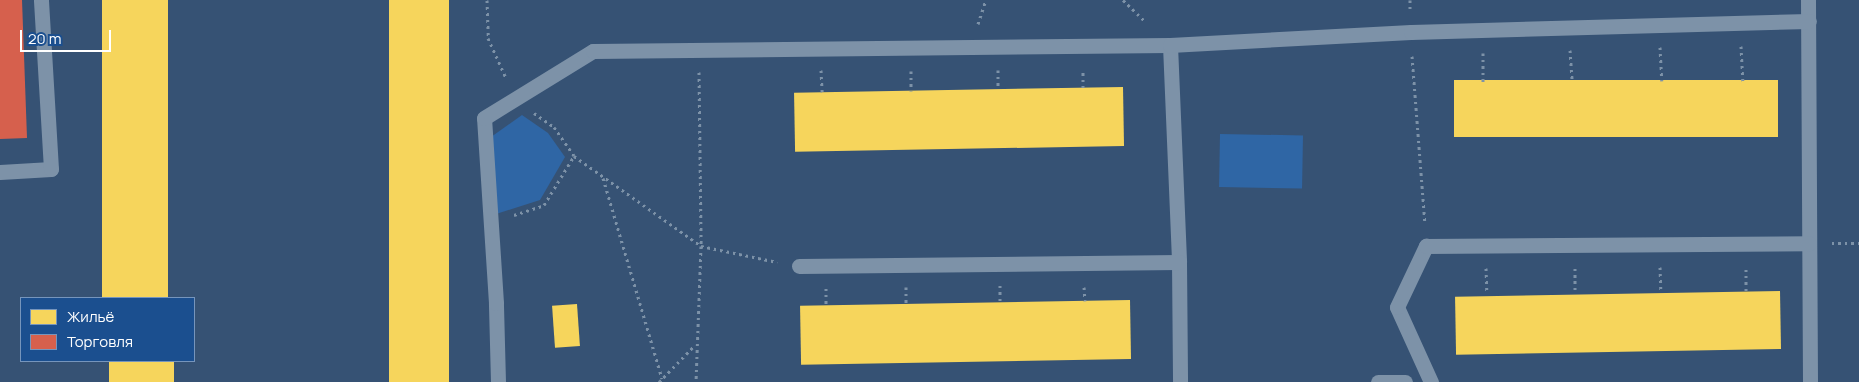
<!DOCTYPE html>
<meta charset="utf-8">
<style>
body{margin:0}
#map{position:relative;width:1859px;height:382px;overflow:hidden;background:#365274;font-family:Manrope,sans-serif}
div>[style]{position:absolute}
.green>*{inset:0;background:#2f66a5;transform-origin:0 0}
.homes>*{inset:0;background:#f6d55c;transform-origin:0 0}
.shops>*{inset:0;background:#d6604d}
.path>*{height:3px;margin-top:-1.5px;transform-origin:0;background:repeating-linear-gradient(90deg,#7d92a8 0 2.5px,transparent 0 6.5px)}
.service>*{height:15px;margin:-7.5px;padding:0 7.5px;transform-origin:7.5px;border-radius:7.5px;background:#7d92a8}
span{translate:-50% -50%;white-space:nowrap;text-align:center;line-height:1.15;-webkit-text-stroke:5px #1b4f8f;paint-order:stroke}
.legend{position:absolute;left:20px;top:297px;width:175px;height:65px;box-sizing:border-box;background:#1b4f8f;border:1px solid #7695bc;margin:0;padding:6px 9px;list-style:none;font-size:15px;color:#fff}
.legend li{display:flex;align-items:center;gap:10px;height:25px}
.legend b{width:25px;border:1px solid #7695bc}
.scale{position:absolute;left:20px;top:30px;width:91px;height:22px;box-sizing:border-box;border:2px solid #fff;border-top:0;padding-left:6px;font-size:15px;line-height:18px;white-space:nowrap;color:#fff;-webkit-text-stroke:4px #1b4f8f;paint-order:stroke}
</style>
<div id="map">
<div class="green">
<div style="clip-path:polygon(522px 115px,548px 133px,565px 157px,540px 200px,496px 214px,491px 137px)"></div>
<div style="left:1220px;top:134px;width:83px;height:53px;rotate:1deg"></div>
</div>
<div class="homes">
<div style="left:102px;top:0;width:66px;height:298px"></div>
<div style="left:389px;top:0;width:60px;height:382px"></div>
<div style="left:1778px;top:80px;width:57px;height:324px;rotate:90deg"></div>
<div style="left:1123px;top:87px;width:59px;height:329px;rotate:89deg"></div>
<div style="left:1780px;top:291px;width:58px;height:325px;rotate:89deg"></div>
<div style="left:1130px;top:300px;width:59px;height:330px;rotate:89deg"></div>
<div style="left:577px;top:304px;width:42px;height:25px;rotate:86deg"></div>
<div style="left:109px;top:361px;width:65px;height:21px"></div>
</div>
<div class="shops">
<div style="clip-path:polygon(0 0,22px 0,27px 138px,0 139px)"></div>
</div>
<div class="path">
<div style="left:487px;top:0;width:38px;rotate:88deg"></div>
<div style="left:488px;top:38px;width:44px;rotate:65.8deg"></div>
<div style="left:1123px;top:0;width:32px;rotate:44deg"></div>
<div style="left:1410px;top:0;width:9px;rotate:90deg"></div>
<div style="left:978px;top:24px;width:25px;rotate:-72deg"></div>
<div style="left:1741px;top:46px;width:35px;rotate:87deg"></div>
<div style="left:1660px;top:47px;width:34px;rotate:87deg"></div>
<div style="left:1570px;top:50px;width:32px;rotate:86deg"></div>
<div style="left:1483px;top:53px;width:30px;rotate:90deg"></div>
<div style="left:1412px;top:56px;width:169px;rotate:85.6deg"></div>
<div style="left:821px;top:70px;width:22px;rotate:87deg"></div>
<div style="left:998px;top:70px;width:19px;rotate:90deg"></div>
<div style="left:911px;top:71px;width:20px;rotate:90deg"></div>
<div style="left:699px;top:72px;width:174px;rotate:89.3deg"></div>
<div style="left:701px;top:246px;width:78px;rotate:11.9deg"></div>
<div style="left:1083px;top:88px;width:19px;rotate:-90deg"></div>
<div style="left:534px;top:113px;width:24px;rotate:35deg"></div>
<div style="left:554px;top:127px;width:35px;rotate:55deg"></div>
<div style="left:574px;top:156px;width:156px;rotate:35.3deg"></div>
<div style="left:701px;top:246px;width:136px;rotate:92.1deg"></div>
<div style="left:603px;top:178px;width:209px;rotate:73.6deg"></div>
<div style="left:514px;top:215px;width:32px;rotate:-18deg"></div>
<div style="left:544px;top:205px;width:57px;rotate:-58.5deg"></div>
<div style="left:1832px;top:243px;width:27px"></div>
<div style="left:1660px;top:267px;width:25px;rotate:88deg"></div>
<div style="left:1486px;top:268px;width:25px;rotate:88deg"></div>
<div style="left:1575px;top:268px;width:24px;rotate:90deg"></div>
<div style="left:1000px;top:285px;width:17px;rotate:90deg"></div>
<div style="left:906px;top:287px;width:17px;rotate:90deg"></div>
<div style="left:1084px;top:287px;width:14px;rotate:86deg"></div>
<div style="left:826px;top:288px;width:17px;rotate:90deg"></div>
<div style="left:1746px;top:291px;width:25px;rotate:-90deg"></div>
<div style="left:659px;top:382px;width:52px;rotate:-45.8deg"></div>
</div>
<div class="service">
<div style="left:1808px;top:0;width:382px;rotate:89.7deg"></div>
<div style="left:1170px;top:45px;width:217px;rotate:87.6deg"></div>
<div style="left:1179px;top:262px;width:120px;rotate:89.5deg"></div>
<div style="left:0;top:172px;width:51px;rotate:-3.4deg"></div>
<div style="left:51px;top:169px;width:169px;rotate:-93.4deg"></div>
<div style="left:799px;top:266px;width:380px;rotate:-0.6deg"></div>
<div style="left:498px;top:382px;width:79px;rotate:-91.5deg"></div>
<div style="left:496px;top:303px;width:185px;rotate:-93.7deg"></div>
<div style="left:484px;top:118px;width:128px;rotate:-31.6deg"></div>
<div style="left:593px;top:51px;width:577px;rotate:-0.6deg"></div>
<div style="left:1170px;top:45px;width:241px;rotate:-3.1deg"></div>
<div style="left:1411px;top:32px;width:398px;rotate:-1.6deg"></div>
<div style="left:1378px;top:382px;width:27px"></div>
<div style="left:1431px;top:382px;width:82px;rotate:-114.4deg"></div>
<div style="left:1397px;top:307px;width:68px;rotate:-64.6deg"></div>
<div style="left:1426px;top:246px;width:383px;rotate:-0.4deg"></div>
</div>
<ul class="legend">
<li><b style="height:14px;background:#f6d55c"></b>Жильё</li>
<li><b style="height:14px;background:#d6604d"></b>Торговля</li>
</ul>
<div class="scale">20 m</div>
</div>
